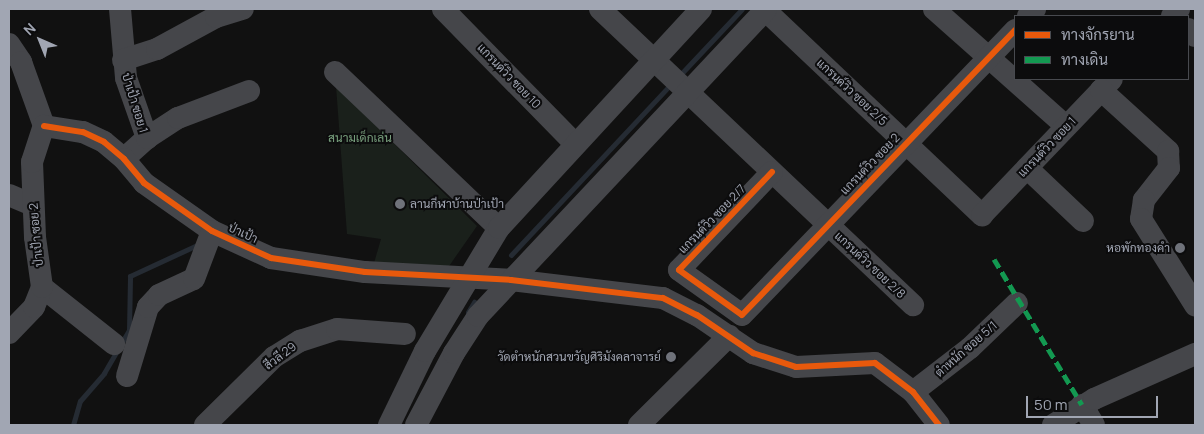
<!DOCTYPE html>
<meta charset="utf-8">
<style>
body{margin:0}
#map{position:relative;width:1204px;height:434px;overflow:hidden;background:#111;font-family:Manrope,Sarabun,sans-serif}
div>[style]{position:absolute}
.green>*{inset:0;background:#1a201b}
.stream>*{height:5px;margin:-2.5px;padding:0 2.5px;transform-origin:2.5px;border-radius:2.5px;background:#252b33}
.minor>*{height:22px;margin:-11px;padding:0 11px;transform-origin:11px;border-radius:11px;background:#45464a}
.quiet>*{height:5px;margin-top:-2.5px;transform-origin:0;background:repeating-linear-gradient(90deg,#139951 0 10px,transparent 0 15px)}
.cycleway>*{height:6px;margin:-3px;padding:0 3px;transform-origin:3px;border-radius:3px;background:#e8590c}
.dots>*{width:14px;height:14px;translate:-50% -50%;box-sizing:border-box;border:2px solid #0c0c0d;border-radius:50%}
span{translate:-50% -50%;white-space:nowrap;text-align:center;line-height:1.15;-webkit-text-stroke:4px #0c0c0d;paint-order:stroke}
.street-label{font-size:12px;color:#a1a6b3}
.park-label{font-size:12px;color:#789f7d}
.poi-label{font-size:12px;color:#a1a6b3}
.left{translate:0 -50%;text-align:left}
.right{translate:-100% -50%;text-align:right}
.frame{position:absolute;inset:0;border:10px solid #a1a6b3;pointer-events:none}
.legend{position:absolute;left:1014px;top:15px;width:175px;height:65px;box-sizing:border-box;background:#0c0c0d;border:1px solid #484a4f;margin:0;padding:6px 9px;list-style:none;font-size:15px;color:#a1a6b3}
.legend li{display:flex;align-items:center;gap:10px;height:25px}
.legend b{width:25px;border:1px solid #484a4f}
.north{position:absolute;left:15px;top:15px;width:50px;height:50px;-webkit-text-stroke:4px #0c0c0d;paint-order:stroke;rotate:316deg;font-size:14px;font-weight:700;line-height:20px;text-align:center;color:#a1a6b3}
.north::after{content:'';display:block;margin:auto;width:18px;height:22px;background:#a1a6b3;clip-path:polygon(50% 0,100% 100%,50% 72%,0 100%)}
.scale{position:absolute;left:1026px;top:396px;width:132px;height:22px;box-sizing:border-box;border:2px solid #a1a6b3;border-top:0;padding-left:6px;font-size:15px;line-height:18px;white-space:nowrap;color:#a1a6b3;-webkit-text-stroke:4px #0c0c0d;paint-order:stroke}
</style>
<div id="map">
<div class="green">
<div style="clip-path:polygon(336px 86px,477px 226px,447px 269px,374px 263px,381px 239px,347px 234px)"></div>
</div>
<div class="stream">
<div style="left:679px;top:76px;width:92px;rotate:-46.8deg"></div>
<div style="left:511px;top:255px;width:234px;rotate:-46.9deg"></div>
<div style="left:468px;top:312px;width:12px;rotate:-59deg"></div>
<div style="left:73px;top:425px;width:25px;rotate:-74deg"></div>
<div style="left:80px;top:401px;width:37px;rotate:-49deg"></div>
<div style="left:104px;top:373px;width:50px;rotate:-59.8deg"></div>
<div style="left:129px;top:330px;width:54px;rotate:-88.9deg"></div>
<div style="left:130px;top:276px;width:74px;rotate:-24.8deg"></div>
</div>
<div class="minor">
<div style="left:120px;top:9px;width:69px;rotate:85deg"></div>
<div style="left:126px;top:78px;width:64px;rotate:70.7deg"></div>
<div style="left:147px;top:138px;width:31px;rotate:138deg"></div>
<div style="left:443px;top:9px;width:187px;rotate:45.6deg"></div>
<div style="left:600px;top:9px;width:431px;rotate:43.4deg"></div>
<div style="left:934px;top:9px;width:176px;rotate:41.6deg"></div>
<div style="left:765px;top:10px;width:299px;rotate:43.4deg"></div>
<div style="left:982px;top:215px;width:188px;rotate:-46.3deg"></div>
<div style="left:1028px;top:16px;width:10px;rotate:-45deg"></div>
<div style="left:1172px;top:16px;width:10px;rotate:-45deg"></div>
<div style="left:1188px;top:29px;width:10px;rotate:45deg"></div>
<div style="left:9px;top:44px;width:22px;rotate:56deg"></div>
<div style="left:21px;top:62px;width:68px;rotate:70.2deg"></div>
<div style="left:123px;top:60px;width:36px;rotate:-18deg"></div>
<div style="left:157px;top:49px;width:67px;rotate:-28.5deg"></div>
<div style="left:216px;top:17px;width:28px;rotate:-17deg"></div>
<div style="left:335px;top:72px;width:226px;rotate:43.6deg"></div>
<div style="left:1101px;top:90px;width:91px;rotate:42.3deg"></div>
<div style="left:1168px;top:151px;width:17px;rotate:87deg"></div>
<div style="left:1169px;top:168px;width:41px;rotate:128deg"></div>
<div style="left:1144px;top:200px;width:19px;rotate:99deg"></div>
<div style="left:1141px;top:219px;width:102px;rotate:57.9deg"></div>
<div style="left:44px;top:126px;width:39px;rotate:9deg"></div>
<div style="left:83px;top:132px;width:23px;rotate:25deg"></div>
<div style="left:104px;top:142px;width:26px;rotate:40deg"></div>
<div style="left:124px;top:159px;width:31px;rotate:50deg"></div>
<div style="left:144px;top:183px;width:83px;rotate:35.2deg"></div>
<div style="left:212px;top:231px;width:65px;rotate:24.6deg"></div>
<div style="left:271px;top:258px;width:95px;rotate:8.5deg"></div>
<div style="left:365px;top:272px;width:146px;rotate:3.1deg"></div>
<div style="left:511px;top:280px;width:153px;rotate:6.8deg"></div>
<div style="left:663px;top:298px;width:38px;rotate:27deg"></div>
<div style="left:697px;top:315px;width:68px;rotate:34.2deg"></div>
<div style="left:753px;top:353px;width:45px;rotate:18deg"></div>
<div style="left:796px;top:367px;width:79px;rotate:-2.9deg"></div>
<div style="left:875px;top:363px;width:48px;rotate:37.3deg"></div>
<div style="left:913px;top:392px;width:42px;rotate:51.8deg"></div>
<div style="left:147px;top:138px;width:37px;rotate:-33deg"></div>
<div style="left:178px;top:118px;width:76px;rotate:-20.8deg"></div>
<div style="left:1027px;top:168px;width:77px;rotate:43.4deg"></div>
<div style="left:772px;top:172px;width:135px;rotate:133.5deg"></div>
<div style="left:679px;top:270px;width:77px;rotate:35.5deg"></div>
<div style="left:742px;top:315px;width:395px;rotate:-46.2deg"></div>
<div style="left:9px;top:195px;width:26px;rotate:23deg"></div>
<div style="left:42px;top:287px;width:92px;rotate:38.4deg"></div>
<div style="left:9px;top:333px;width:36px;rotate:-46deg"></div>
<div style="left:34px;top:307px;width:22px;rotate:-68deg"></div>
<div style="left:42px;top:287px;width:50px;rotate:-98deg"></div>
<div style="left:35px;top:237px;width:75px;rotate:-92.3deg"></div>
<div style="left:32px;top:162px;width:38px;rotate:-72deg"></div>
<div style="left:127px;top:376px;width:72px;rotate:-73.1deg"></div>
<div style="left:148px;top:307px;width:16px;rotate:-47deg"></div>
<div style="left:159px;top:295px;width:38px;rotate:-25deg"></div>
<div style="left:194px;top:279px;width:51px;rotate:-69.4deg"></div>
<div style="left:913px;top:392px;width:72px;rotate:-37.7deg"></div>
<div style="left:970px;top:348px;width:65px;rotate:-43.8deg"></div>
<div style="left:1082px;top:405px;width:23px;rotate:59deg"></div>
<div style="left:205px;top:425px;width:97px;rotate:-44.6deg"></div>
<div style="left:274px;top:357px;width:31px;rotate:-32deg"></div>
<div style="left:300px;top:341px;width:39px;rotate:-18deg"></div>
<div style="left:337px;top:329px;width:68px;rotate:4.2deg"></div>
<div style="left:389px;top:425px;width:82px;rotate:-64.1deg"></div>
<div style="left:425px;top:351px;width:144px;rotate:-59deg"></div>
<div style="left:499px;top:228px;width:298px;rotate:-47.3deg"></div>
<div style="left:416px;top:425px;width:81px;rotate:-62.2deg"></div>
<div style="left:454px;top:353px;width:44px;rotate:-57deg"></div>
<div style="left:478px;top:316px;width:421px;rotate:-46.8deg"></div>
<div style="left:639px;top:425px;width:127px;rotate:-44.7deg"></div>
<div style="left:1053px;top:425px;width:49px;rotate:-32.4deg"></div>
<div style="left:1094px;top:399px;width:111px;rotate:-24deg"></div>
</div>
<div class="quiet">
<div style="left:994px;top:259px;width:170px;rotate:58.9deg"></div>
</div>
<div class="cycleway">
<div style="left:44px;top:126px;width:39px;rotate:9deg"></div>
<div style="left:83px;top:132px;width:23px;rotate:25deg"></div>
<div style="left:104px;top:142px;width:26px;rotate:40deg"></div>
<div style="left:124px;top:159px;width:31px;rotate:50deg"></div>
<div style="left:144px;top:183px;width:83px;rotate:35.2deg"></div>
<div style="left:212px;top:231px;width:65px;rotate:24.6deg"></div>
<div style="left:271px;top:258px;width:95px;rotate:8.5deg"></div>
<div style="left:365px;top:272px;width:146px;rotate:3.1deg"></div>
<div style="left:511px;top:280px;width:153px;rotate:6.8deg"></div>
<div style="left:663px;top:298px;width:38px;rotate:27deg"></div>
<div style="left:697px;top:315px;width:68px;rotate:34.2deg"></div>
<div style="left:753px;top:353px;width:45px;rotate:18deg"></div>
<div style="left:796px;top:367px;width:79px;rotate:-2.9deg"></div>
<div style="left:875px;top:363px;width:48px;rotate:37.3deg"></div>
<div style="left:913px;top:392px;width:42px;rotate:51.8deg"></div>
<div style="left:772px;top:172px;width:135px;rotate:133.5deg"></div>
<div style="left:679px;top:270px;width:77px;rotate:35.5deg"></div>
<div style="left:742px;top:315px;width:395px;rotate:-46.2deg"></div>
</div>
<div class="dots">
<div style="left:400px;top:204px;background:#6f727a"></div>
<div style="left:1180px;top:248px;background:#6f727a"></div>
<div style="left:671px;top:357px;background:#6f727a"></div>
</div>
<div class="street-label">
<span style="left:509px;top:76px;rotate:46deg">แกรนด์วิว ซอย 10</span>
<span style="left:852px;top:92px;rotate:43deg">แกรนด์วิว ซอย 2/5</span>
<span style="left:135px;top:103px;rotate:73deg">ป่าเป้า ซอย 1</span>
<span style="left:1047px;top:147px;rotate:-46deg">แกรนด์วิว ซอย 1</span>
<span style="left:870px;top:164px;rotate:-46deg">แกรนด์วิว ซอย 2</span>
<span style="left:712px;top:219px;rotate:-46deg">แกรนด์วิว ซอย 2/7</span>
<span style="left:243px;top:233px;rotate:25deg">ป่าเป้า</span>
<span style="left:36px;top:235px;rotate:-95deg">ป่าเป้า ซอย 2</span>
<span style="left:870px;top:265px;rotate:43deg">แกรนด์วิว ซอย 2/8</span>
<span style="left:966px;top:349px;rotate:-41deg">ตำหนัก ซอย 5/1</span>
<span style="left:280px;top:356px;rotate:-37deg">สีวลี 29</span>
</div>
<div class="park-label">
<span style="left:360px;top:138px">สนามเด็กเล่น</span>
</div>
<div class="poi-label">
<span class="left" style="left:410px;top:204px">ลานกีฬาบ้านป่าเป้า</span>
<span class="right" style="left:1170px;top:248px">หอพักทองคำ</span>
<span class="right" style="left:661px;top:357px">วัดตำหนักสวนขวัญศิริมังคลาจารย์</span>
</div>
<div class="frame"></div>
<ul class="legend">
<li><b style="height:6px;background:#e8590c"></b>ทางจักรยาน</li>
<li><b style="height:6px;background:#139951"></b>ทางเดิน</li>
</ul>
<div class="north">N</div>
<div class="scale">50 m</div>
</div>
